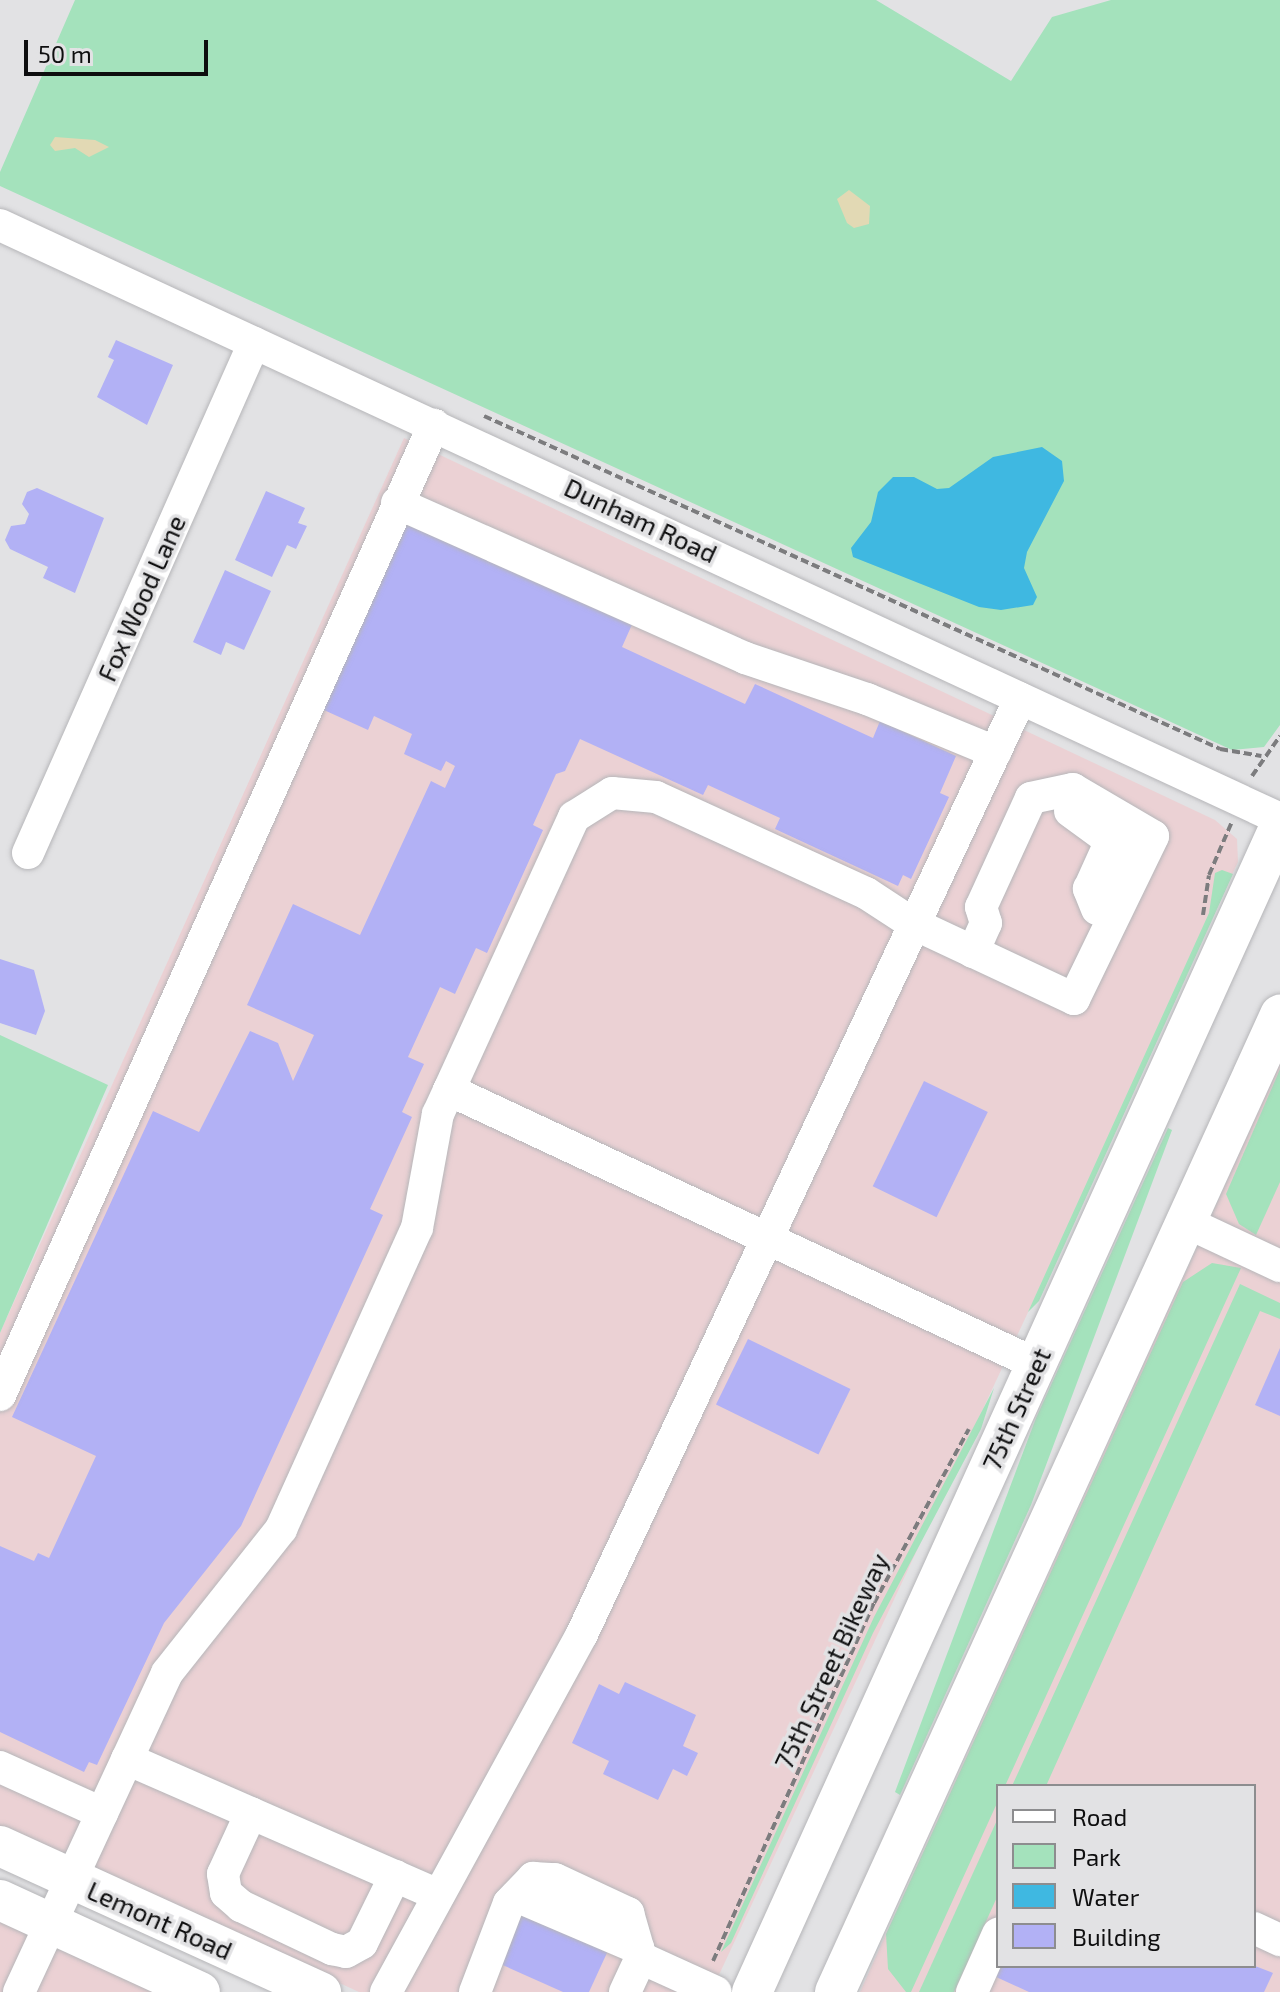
<!DOCTYPE html>
<style>
body{margin:0}
#map{position:relative;width:1280px;height:1992px;overflow:hidden;background:#e2e2e4;font-family:"Exo 2",sans-serif}
div>[style]{position:absolute}
.commercial>*{inset:0;background:#ebd1d4}
.green>*{inset:0;background:#a4e2bc}
.sand>*{inset:0;background:#e2d9b4}
.water>*{inset:0;background:#3fb8e1}
.building>*{inset:0;background:#b2b1f5;transform-origin:0 0}
.path>*{height:4px;margin-top:-2px;transform-origin:0;background:repeating-linear-gradient(90deg,#7c7c7e 0 8px,transparent 0 12px)}
.roads{filter:drop-shadow(0 0 2px #b6b6b9) drop-shadow(0 0 2px #b6b6b9)}
.minor>*{height:32px;margin:-16px;padding:0 16px;transform-origin:16px;border-radius:16px;background:#fff}
.major>*{height:40px;margin:-20px;padding:0 20px;transform-origin:20px;border-radius:20px;background:#fff}
span{translate:-50% -50%;white-space:nowrap;text-align:center;line-height:1.15;-webkit-text-stroke:7px #e2e2e4;paint-order:stroke}
.street-label{font-size:26px;color:#0e0e0f}
.legend{position:absolute;left:996px;top:1784px;width:260px;height:184px;box-sizing:border-box;background:#e2e2e4;border:2px solid #8d8d8f;margin:0;padding:10px 14px;list-style:none;font-size:24px;color:#0e0e0f}
.legend li{display:flex;align-items:center;gap:16px;height:40px}
.legend b{width:40px;border:2px solid #8d8d8f}
.scale{position:absolute;left:24px;top:40px;width:184px;height:36px;box-sizing:border-box;border:4px solid #0e0e0f;border-top:0;padding-left:10px;font-size:24px;line-height:28px;white-space:nowrap;color:#0e0e0f;-webkit-text-stroke:6px #e2e2e4;paint-order:stroke}
</style>
<div id="map">
<div class="commercial">
<div style="clip-path:polygon(404px 438px,1215px 820px,1237px 839px,1238px 862px,711px 1992px,359px 1992px,0 1827px,0 1333px)"></div>
<div style="clip-path:polygon(evenodd,1280px 1064px,1280px 1992px,860px 1992px,886px 1934px,1280px 1064px,998px 1786px,1254px 1786px,1254px 1966px,998px 1966px,998px 1786px)"></div>
<div style="clip-path:polygon(0 1915px,170px 1992px,0 1992px)"></div>
</div>
<div class="green">
<div style="clip-path:polygon(75px 0,876px 0,1011px 81px,1052px 17px,1111px 0,1280px 0,1280px 725px,1264px 747px,1232px 750px,0 186px,0 172px)"></div>
<div style="clip-path:polygon(1222px 870px,1233px 874px,1039px 1301px,1028px 1312px,1209px 913px,1215px 873px)"></div>
<div style="clip-path:polygon(0 1035px,108px 1085px,0 1333px)"></div>
<div style="clip-path:polygon(1280px 1069px,1280px 1182px,1256px 1235px,1239px 1224px,1226px 1194px)"></div>
<div style="clip-path:polygon(1168px 1128px,1172px 1130px,1031px 1505px,900px 1795px,895px 1792px,1036px 1418px)"></div>
<div style="clip-path:polygon(1212px 1263px,1241px 1268px,1005px 1786px,998px 1786px,998px 1801px,911px 1992px,906px 1992px,888px 1969px,886px 1934px,1183px 1282px)"></div>
<div style="clip-path:polygon(1240px 1284px,1280px 1303px,1280px 1319px,1260px 1311px,1046px 1786px,1012px 1786px)"></div>
<div style="clip-path:polygon(994px 1388px,981px 1429px,873px 1633px,731px 1943px,721px 1952px,874px 1617px)"></div>
<div style="clip-path:polygon(998px 1818px,998px 1895px,954px 1992px,919px 1992px)"></div>
</div>
<div class="sand">
<div style="clip-path:polygon(55px 137px,95px 140px,109px 147px,89px 157px,75px 148px,55px 151px,50px 145px)"></div>
<div style="clip-path:polygon(849px 190px,870px 206px,869px 224px,854px 228px,847px 223px,837px 199px)"></div>
</div>
<div class="water">
<div style="clip-path:polygon(1042px 447px,1062px 461px,1064px 481px,1027px 552px,1024px 568px,1037px 597px,1033px 605px,1001px 610px,979px 607px,853px 557px,851px 548px,871px 522px,878px 492px,893px 477px,914px 477px,937px 489px,949px 488px,993px 457px)"></div>
</div>
<div class="building">
<div style="clip-path:polygon(116px 340px,173px 365px,147px 425px,97px 397px,114px 360px,108px 357px)"></div>
<div style="clip-path:polygon(37px 488px,104px 518px,75px 593px,43px 578px,48px 567px,10px 549px,5px 540px,11px 526px,25px 524px,29px 514px,22px 504px,27px 492px)"></div>
<div style="clip-path:polygon(266px 491px,305px 508px,298px 523px,307px 526px,296px 549px,287px 545px,272px 577px,235px 560px)"></div>
<div style="clip-path:polygon(404px 514px,634px 620px,622px 647px,745px 704px,755px 684px,873px 738px,880px 721px,956px 756px,940px 793px,949px 797px,911px 879px,903px 875px,898px 886px,775px 829px,780px 818px,708px 785px,703px 795px,580px 739px,565px 771px,556px 774px,533px 825px,543px 830px,487px 953px,476px 948px,455px 994px,440px 987px,408px 1057px,424px 1064px,402px 1112px,412px 1117px,370px 1209px,383px 1215px,241px 1526px,164px 1623px,97px 1765px,89px 1762px,84px 1772px,0 1732px,0 1546px,34px 1561px,38px 1553px,49px 1558px,96px 1456px,12px 1417px,153px 1111px,199px 1132px,250px 1031px,278px 1043px,293px 1081px,314px 1035px,247px 1005px,293px 904px,360px 935px,431px 781px,445px 788px,455px 766px,446px 761px,441px 771px,404px 754px,412px 734px,374px 716px,368px 730px,315px 706px)"></div>
<div style="clip-path:polygon(225px 570px,271px 591px,244px 650px,226px 642px,221px 655px,193px 642px)"></div>
<div style="clip-path:polygon(0 959px,34px 970px,45px 1011px,36px 1035px,0 1023px)"></div>
<div style="left:924px;top:1081px;width:71px;height:117px;rotate:26deg"></div>
<div style="left:748px;top:1339px;width:114px;height:73px;rotate:26deg"></div>
<div style="clip-path:polygon(1280px 1348px,1280px 1416px,1255px 1405px)"></div>
<div style="clip-path:polygon(625px 1682px,696px 1715px,683px 1746px,698px 1753px,687px 1776px,673px 1769px,658px 1800px,603px 1774px,609px 1761px,572px 1743px,599px 1684px,619px 1694px)"></div>
<div style="clip-path:polygon(522px 1907px,623px 1918px,589px 1992px,563px 1992px,498px 1963px)"></div>
<div style="clip-path:polygon(998px 1966px,1255px 1966px,1273px 1973px,1264px 1992px,1029px 1992px,994px 1976px)"></div>
</div>
<div class="path">
<div style="left:484px;top:416px;width:808px;rotate:24.34deg"></div>
<div style="left:1220px;top:749px;width:42px;rotate:9.7deg"></div>
<div style="left:1252px;top:776px;width:49px;rotate:-55deg"></div>
<div style="left:1203px;top:915px;width:40px;rotate:-81.5deg"></div>
<div style="left:1209px;top:875px;width:56px;rotate:-66.7deg"></div>
<div style="left:713px;top:1961px;width:393px;rotate:-65.8deg"></div>
<div style="left:874px;top:1603px;width:198px;rotate:-61.4deg"></div>
</div>
<div class="roads">
<div class="minor">
<div style="left:0;top:225px;width:1411px;rotate:24.89deg"></div>
<div style="left:397px;top:503px;width:381px;rotate:24deg"></div>
<div style="left:745px;top:658px;width:129px;rotate:18.6deg"></div>
<div style="left:867px;top:699px;width:139px;rotate:22.5deg"></div>
<div style="left:1070px;top:811px;width:64px;rotate:36.2deg"></div>
<div style="left:1122px;top:849px;width:15px;rotate:79deg"></div>
<div style="left:1125px;top:864px;width:30px;rotate:114deg"></div>
<div style="left:28px;top:853px;width:558px;rotate:-66.1deg"></div>
<div style="left:1097px;top:909px;width:22px;rotate:-112deg"></div>
<div style="left:1089px;top:889px;width:56px;rotate:-65.7deg"></div>
<div style="left:449px;top:1090px;width:648px;rotate:25.02deg"></div>
<div style="left:1186px;top:1222px;width:104px;rotate:25.1deg"></div>
<div style="left:0;top:1395px;width:1063px;rotate:-65.9deg"></div>
<div style="left:127px;top:1759px;width:340px;rotate:23.6deg"></div>
<div style="left:0;top:1767px;width:112px;rotate:24.3deg"></div>
<div style="left:251px;top:1813px;width:67px;rotate:114.7deg"></div>
<div style="left:223px;top:1874px;width:19px;rotate:81deg"></div>
<div style="left:226px;top:1893px;width:20px;rotate:41deg"></div>
<div style="left:241px;top:1906px;width:101px;rotate:25.3deg"></div>
<div style="left:332px;top:1949px;width:14px;rotate:12deg"></div>
<div style="left:346px;top:1952px;width:18px;rotate:-29deg"></div>
<div style="left:362px;top:1943px;width:75px;rotate:-63.8deg"></div>
<div style="left:516px;top:1896px;width:133px;rotate:23.1deg"></div>
<div style="left:1254px;top:1928px;width:29px;rotate:25deg"></div>
<div style="left:19px;top:1992px;width:352px;rotate:-65.1deg"></div>
<div style="left:167px;top:1673px;width:184px;rotate:-51.6deg"></div>
<div style="left:281px;top:1529px;width:330px;rotate:-65.7deg"></div>
<div style="left:417px;top:1228px;width:116px;rotate:-79.6deg"></div>
<div style="left:438px;top:1114px;width:327px;rotate:-65.4deg"></div>
<div style="left:574px;top:817px;width:45px;rotate:-32.3deg"></div>
<div style="left:612px;top:793px;width:44px;rotate:5.2deg"></div>
<div style="left:656px;top:797px;width:231px;rotate:24.6deg"></div>
<div style="left:866px;top:893px;width:55px;rotate:33.1deg"></div>
<div style="left:912px;top:923px;width:179px;rotate:25.1deg"></div>
<div style="left:1074px;top:999px;width:181px;rotate:-64.1deg"></div>
<div style="left:1153px;top:836px;width:93px;rotate:-149.6deg"></div>
<div style="left:1073px;top:789px;width:43px;rotate:167.9deg"></div>
<div style="left:1031px;top:798px;width:120px;rotate:114.6deg"></div>
<div style="left:981px;top:907px;width:17px;rotate:73deg"></div>
<div style="left:986px;top:923px;width:32px;rotate:114deg"></div>
<div style="left:386px;top:1992px;width:408px;rotate:-61.3deg"></div>
<div style="left:582px;top:1634px;width:1033px;rotate:-64.9deg"></div>
<div style="left:475px;top:1992px;width:95px;rotate:-69.1deg"></div>
<div style="left:509px;top:1903px;width:35px;rotate:-46deg"></div>
<div style="left:533px;top:1878px;width:22px;rotate:3deg"></div>
<div style="left:555px;top:1879px;width:81px;rotate:25deg"></div>
<div style="left:628px;top:1913px;width:47px;rotate:73.9deg"></div>
<div style="left:625px;top:1992px;width:38px;rotate:-65deg"></div>
<div style="left:641px;top:1958px;width:82px;rotate:24.4deg"></div>
<div style="left:972px;top:1992px;width:64px;rotate:-65.9deg"></div>
</div>
<div class="major">
<div style="left:0;top:1846px;width:353px;rotate:24.5deg"></div>
<div style="left:0;top:1900px;width:220px;rotate:24.7deg"></div>
<div style="left:752px;top:1992px;width:1280px;rotate:-65.64deg"></div>
<div style="left:835px;top:1992px;width:1074px;rotate:-65.51deg"></div>
</div>
</div>
<div class="street-label">
<span style="left:641px;top:520px;rotate:25deg">Dunham Road</span>
<span style="left:141px;top:598px;rotate:-66deg">Fox Wood Lane</span>
<span style="left:1016px;top:1409px;rotate:-66deg">75th Street</span>
<span style="left:831px;top:1661px;rotate:-65deg">75th Street Bikeway</span>
<span style="left:160px;top:1920px;rotate:24deg">Lemont Road</span>
</div>
<ul class="legend">
<li><b style="height:10px;background:#fff"></b>Road</li>
<li><b style="height:22px;background:#a4e2bc"></b>Park</li>
<li><b style="height:22px;background:#3fb8e1"></b>Water</li>
<li><b style="height:22px;background:#b2b1f5"></b>Building</li>
</ul>
<div class="scale">50 m</div>
</div>
